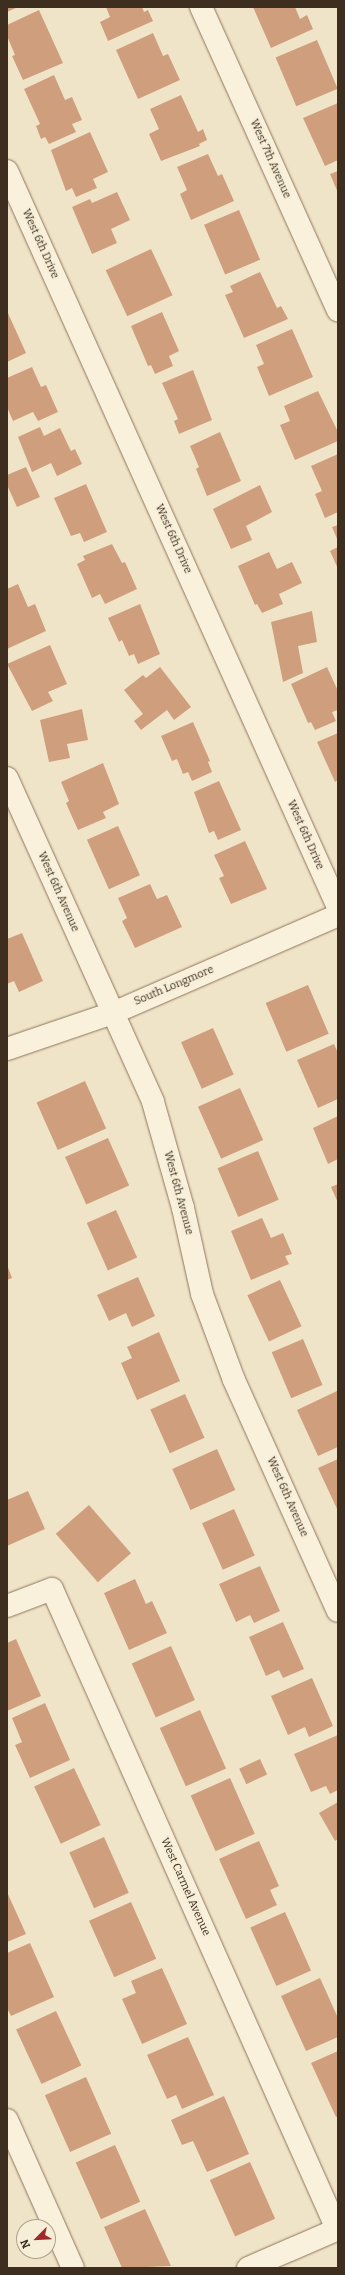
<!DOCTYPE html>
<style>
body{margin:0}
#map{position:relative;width:345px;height:2275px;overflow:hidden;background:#f0e4c8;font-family:Bitter,serif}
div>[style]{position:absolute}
.building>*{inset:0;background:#cf9f7d;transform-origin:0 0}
.roads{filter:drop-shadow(0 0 1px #8d765c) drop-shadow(0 0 1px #8d765c)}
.minor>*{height:22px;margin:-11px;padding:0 11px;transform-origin:11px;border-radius:11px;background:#faf1dc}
span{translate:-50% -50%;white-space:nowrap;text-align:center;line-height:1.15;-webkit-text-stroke:4px #f7eed8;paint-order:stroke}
.street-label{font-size:11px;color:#3d2e20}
.frame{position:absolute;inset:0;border:8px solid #3d2e20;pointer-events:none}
.north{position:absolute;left:16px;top:2219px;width:40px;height:40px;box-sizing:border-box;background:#f7eed8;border:1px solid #ada18e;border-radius:50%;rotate:246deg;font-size:11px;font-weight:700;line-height:16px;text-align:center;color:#3d2e20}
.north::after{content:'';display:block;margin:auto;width:14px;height:18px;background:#9e2a2b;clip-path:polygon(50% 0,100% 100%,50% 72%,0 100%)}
</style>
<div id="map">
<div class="building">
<div style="clip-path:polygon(7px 7px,18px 7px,7px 12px)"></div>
<div style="clip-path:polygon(106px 7px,142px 7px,144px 12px,148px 10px,153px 21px,108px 41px,100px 22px,110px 17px)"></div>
<div style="clip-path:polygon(253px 7px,295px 7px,300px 19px,307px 15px,313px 29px,271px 48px)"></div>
<div style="clip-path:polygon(39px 10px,63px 63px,23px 80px,12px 56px,15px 55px,7px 36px,7px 25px)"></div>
<div style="clip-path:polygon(153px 33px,163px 56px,168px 54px,180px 80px,138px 99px,116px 50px)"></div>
<div style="left:317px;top:40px;width:53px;height:45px;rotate:67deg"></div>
<div style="clip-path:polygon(54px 75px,65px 100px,72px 97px,82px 120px,72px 124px,76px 132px,49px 144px,45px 137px,41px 139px,36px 126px,40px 124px,24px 89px)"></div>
<div style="clip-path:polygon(181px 95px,198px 132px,203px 129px,207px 140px,199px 144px,200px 146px,161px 161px,149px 134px,159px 129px,150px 109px)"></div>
<div style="clip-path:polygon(338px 103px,338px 160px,325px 166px,303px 118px)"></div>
<div style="clip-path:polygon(90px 132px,108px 172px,93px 179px,97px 188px,76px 197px,72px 188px,66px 191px,51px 150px)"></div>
<div style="clip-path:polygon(208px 154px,218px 176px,222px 174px,234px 201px,191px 220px,180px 194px,187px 190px,177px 167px)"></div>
<div style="clip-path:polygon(338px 171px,338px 193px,330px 174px)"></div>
<div style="clip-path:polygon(117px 192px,130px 220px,111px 229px,117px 243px,92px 254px,72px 207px,90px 199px,92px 203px)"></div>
<div style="left:239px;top:210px;width:54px;height:38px;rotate:67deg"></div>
<div style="left:151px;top:249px;width:51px;height:50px;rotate:65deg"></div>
<div style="clip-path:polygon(260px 272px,277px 308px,281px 306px,288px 319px,244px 338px,225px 295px,233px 292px,230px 286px)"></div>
<div style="clip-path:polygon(7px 311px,26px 353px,7px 362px)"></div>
<div style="clip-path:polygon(162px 312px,179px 351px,169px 356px,173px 366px,155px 374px,151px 365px,148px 366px,131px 326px)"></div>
<div style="clip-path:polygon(292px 329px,313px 377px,269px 396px,257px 367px,264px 364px,256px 345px)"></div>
<div style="clip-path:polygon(32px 367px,41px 387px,46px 385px,58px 412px,38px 421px,33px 412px,13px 421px,7px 407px,7px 378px)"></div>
<div style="clip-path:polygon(193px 370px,212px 420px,179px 434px,174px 421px,178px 419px,162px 383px)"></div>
<div style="clip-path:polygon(318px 391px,338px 432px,338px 441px,295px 460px,280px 425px,290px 421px,284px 406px)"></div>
<div style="clip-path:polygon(40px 427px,44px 436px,60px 428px,71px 451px,75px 449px,82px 464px,57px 476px,51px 463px,32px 472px,18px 437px)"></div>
<div style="clip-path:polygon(220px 432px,241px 481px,207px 496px,196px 469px,199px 467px,190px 446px)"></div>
<div style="clip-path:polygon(338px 454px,338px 512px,325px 518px,315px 494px,322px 491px,311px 466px)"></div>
<div style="clip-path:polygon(26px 467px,40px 497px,17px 507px,7px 485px,7px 475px)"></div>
<div style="clip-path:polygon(86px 484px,107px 532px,84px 542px,80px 533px,71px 536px,54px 498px)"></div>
<div style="clip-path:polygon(260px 485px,272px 512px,246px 526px,252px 540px,231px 549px,213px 509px)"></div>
<div style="clip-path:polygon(338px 525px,338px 541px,332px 527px)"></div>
<div style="clip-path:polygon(112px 544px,122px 563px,125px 562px,137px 589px,105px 604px,100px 594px,92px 598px,77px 564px,85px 560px,83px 556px)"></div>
<div style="clip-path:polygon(338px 547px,338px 569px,330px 551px)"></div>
<div style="clip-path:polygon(269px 552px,277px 569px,292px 562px,302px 583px,279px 594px,283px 604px,262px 613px,257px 604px,255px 605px,238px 566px)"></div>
<div style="clip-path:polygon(18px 584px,28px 607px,35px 604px,46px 631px,7px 649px,7px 589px)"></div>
<div style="clip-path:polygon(140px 604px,160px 654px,138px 664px,134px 654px,129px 656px,122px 640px,119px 642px,108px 618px)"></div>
<div style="clip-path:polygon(312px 611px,317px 642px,298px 646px,303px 673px,283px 682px,271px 622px)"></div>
<div style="clip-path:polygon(50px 645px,67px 684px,48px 692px,53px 701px,32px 711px,7px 664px)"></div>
<div style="clip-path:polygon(160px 667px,191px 707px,174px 720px,167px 710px,141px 730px,134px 721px,143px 714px,124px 690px,143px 675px,146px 678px)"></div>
<div style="clip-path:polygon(327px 667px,338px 691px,338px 710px,332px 712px,336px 721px,315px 730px,311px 722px,308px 723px,291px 684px)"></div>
<div style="clip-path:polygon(82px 709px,88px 740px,67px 744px,70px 758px,49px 762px,40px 720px)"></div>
<div style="clip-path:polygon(193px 722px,210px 761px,208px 762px,212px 772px,192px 781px,188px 772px,183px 774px,177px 759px,172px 761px,161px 736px)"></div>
<div style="clip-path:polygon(338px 733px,338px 780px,335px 782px,317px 742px)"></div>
<div style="clip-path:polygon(103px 763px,119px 804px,103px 812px,106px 818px,78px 830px,66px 803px,69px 801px,61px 782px)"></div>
<div style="clip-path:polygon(219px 781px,241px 830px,218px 840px,214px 831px,209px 833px,194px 792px)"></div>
<div style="left:118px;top:826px;width:54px;height:34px;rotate:66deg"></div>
<div style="clip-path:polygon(245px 841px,267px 889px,231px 904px,219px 878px,224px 876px,214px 855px)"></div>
<div style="clip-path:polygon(150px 884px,157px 899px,167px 895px,182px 927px,135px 948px,122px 921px,127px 918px,118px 898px)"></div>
<div style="clip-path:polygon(22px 933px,43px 981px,19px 992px,14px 981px,7px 984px,7px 939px)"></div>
<div style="left:308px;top:985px;width:53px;height:46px;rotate:67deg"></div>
<div style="left:213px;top:1028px;width:51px;height:35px;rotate:66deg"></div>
<div style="clip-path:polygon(334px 1044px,338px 1053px,338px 1099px,318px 1108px,297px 1060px)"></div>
<div style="left:85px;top:1081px;width:52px;height:53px;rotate:66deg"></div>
<div style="left:240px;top:1088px;width:57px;height:46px;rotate:66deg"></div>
<div style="clip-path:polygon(338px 1116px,338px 1159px,328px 1164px,313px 1128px)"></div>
<div style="left:108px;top:1138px;width:52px;height:47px;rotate:66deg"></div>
<div style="left:258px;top:1151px;width:53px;height:44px;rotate:67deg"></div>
<div style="clip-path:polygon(338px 1184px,338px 1203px,331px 1187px)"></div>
<div style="left:116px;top:1210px;width:52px;height:32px;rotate:66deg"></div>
<div style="clip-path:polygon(262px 1218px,271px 1238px,283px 1233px,292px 1254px,285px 1256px,289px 1264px,251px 1280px,231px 1231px)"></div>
<div style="clip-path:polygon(7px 1265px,12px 1278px,7px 1280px)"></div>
<div style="clip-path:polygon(138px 1277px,155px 1316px,132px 1327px,126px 1313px,109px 1321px,97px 1295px)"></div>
<div style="left:280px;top:1280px;width:51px;height:36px;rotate:65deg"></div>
<div style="clip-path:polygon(159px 1332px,180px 1381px,137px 1400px,121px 1363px,132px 1358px,127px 1347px)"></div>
<div style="left:303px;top:1339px;width:50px;height:34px;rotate:67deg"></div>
<div style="clip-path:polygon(337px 1391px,338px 1447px,318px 1456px,297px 1410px)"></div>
<div style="left:185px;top:1394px;width:48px;height:38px;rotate:66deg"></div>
<div style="left:217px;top:1449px;width:45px;height:49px;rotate:66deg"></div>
<div style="clip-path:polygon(338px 1459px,338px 1511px,318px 1468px)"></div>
<div style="clip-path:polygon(28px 1491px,45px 1529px,7px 1546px,7px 1500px)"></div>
<div style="left:89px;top:1505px;width:64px;height:44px;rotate:49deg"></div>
<div style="left:234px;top:1509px;width:51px;height:35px;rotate:66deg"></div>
<div style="clip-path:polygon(260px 1566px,280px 1611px,254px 1623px,250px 1615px,236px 1622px,219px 1584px)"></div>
<div style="clip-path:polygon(135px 1579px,146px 1604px,152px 1601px,167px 1633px,129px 1650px,104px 1593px)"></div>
<div style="clip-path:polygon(283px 1622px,304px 1669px,283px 1678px,279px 1670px,266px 1676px,249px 1637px)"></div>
<div style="clip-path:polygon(16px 1639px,41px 1696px,7px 1711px,7px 1643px)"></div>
<div style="left:171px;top:1646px;width:59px;height:43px;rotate:66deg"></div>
<div style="clip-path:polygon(312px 1678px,333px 1726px,309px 1737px,305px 1727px,288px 1735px,271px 1696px)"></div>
<div style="clip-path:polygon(45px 1703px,70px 1760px,30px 1778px,15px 1745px,22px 1742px,12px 1718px)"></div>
<div style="left:200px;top:1710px;width:64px;height:44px;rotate:66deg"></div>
<div style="clip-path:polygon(338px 1735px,338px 1790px,330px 1794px,326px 1786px,311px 1792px,294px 1754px)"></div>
<div style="left:260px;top:1759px;width:17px;height:23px;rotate:65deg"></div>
<div style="left:74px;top:1768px;width:63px;height:44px;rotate:65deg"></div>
<div style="left:230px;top:1778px;width:61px;height:43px;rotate:66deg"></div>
<div style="clip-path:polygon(338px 1802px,338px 1839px,335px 1841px,319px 1813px)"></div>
<div style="left:104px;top:1837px;width:61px;height:38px;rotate:66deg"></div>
<div style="clip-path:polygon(259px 1841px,279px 1886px,270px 1890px,277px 1905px,246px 1919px,219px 1859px)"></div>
<div style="clip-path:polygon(7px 1892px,26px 1934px,7px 1942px)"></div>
<div style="left:131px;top:1902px;width:62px;height:46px;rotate:66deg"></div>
<div style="left:285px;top:1912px;width:64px;height:38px;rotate:66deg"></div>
<div style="clip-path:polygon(30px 1943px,54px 1997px,11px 2016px,7px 2008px,7px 1953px)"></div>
<div style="clip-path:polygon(162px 1968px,187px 2024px,142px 2044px,122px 1999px,136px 1993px,131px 1981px)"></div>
<div style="clip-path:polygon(320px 1978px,338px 2018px,338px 2037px,306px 2051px,281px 1996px)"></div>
<div style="left:56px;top:2011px;width:60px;height:44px;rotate:65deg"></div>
<div style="clip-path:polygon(188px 2037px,214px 2095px,182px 2109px,176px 2095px,167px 2099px,147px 2055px)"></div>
<div style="clip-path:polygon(338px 2051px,338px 2116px,336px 2117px,311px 2063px)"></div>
<div style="left:86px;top:2077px;width:62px;height:45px;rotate:66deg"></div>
<div style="clip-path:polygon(224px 2096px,249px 2154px,207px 2172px,193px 2141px,182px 2145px,171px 2120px)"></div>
<div style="left:115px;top:2145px;width:62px;height:43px;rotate:66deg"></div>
<div style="left:250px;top:2162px;width:62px;height:44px;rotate:66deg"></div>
<div style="clip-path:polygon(145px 2209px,171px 2266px,122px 2268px,104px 2227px)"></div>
</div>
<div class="roads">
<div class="minor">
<div style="left:201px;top:7px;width:333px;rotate:65.7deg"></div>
<div style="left:7px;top:171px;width:807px;rotate:65.79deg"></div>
<div style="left:7px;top:778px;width:355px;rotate:65.7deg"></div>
<div style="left:153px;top:1102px;width:110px;rotate:74.2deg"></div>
<div style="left:183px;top:1208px;width:88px;rotate:77.5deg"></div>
<div style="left:202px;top:1294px;width:92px;rotate:69.6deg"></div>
<div style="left:234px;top:1380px;width:253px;rotate:65.8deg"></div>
<div style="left:7px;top:1049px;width:112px;rotate:-18.8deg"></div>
<div style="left:113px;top:1013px;width:245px;rotate:-23.5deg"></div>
<div style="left:7px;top:1606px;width:48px;rotate:-20.7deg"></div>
<div style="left:52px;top:1589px;width:701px;rotate:66deg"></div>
<div style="left:7px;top:2120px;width:162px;rotate:66deg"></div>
<div style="left:248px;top:2268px;width:98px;rotate:-23.4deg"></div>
</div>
</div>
<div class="street-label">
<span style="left:270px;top:159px;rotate:66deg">West 7th Avenue</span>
<span style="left:40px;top:244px;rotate:66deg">West 6th Drive</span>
<span style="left:173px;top:539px;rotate:66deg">West 6th Drive</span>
<span style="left:305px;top:835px;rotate:66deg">West 6th Drive</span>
<span style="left:58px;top:892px;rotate:66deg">West 6th Avenue</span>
<span style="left:174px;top:986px;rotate:-23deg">South Longmore</span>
<span style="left:178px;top:1193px;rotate:75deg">West 6th Avenue</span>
<span style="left:287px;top:1497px;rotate:66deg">West 6th Avenue</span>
<span style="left:185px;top:1887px;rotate:66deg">West Carmel Avenue</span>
</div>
<div class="frame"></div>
<div class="north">N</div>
</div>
